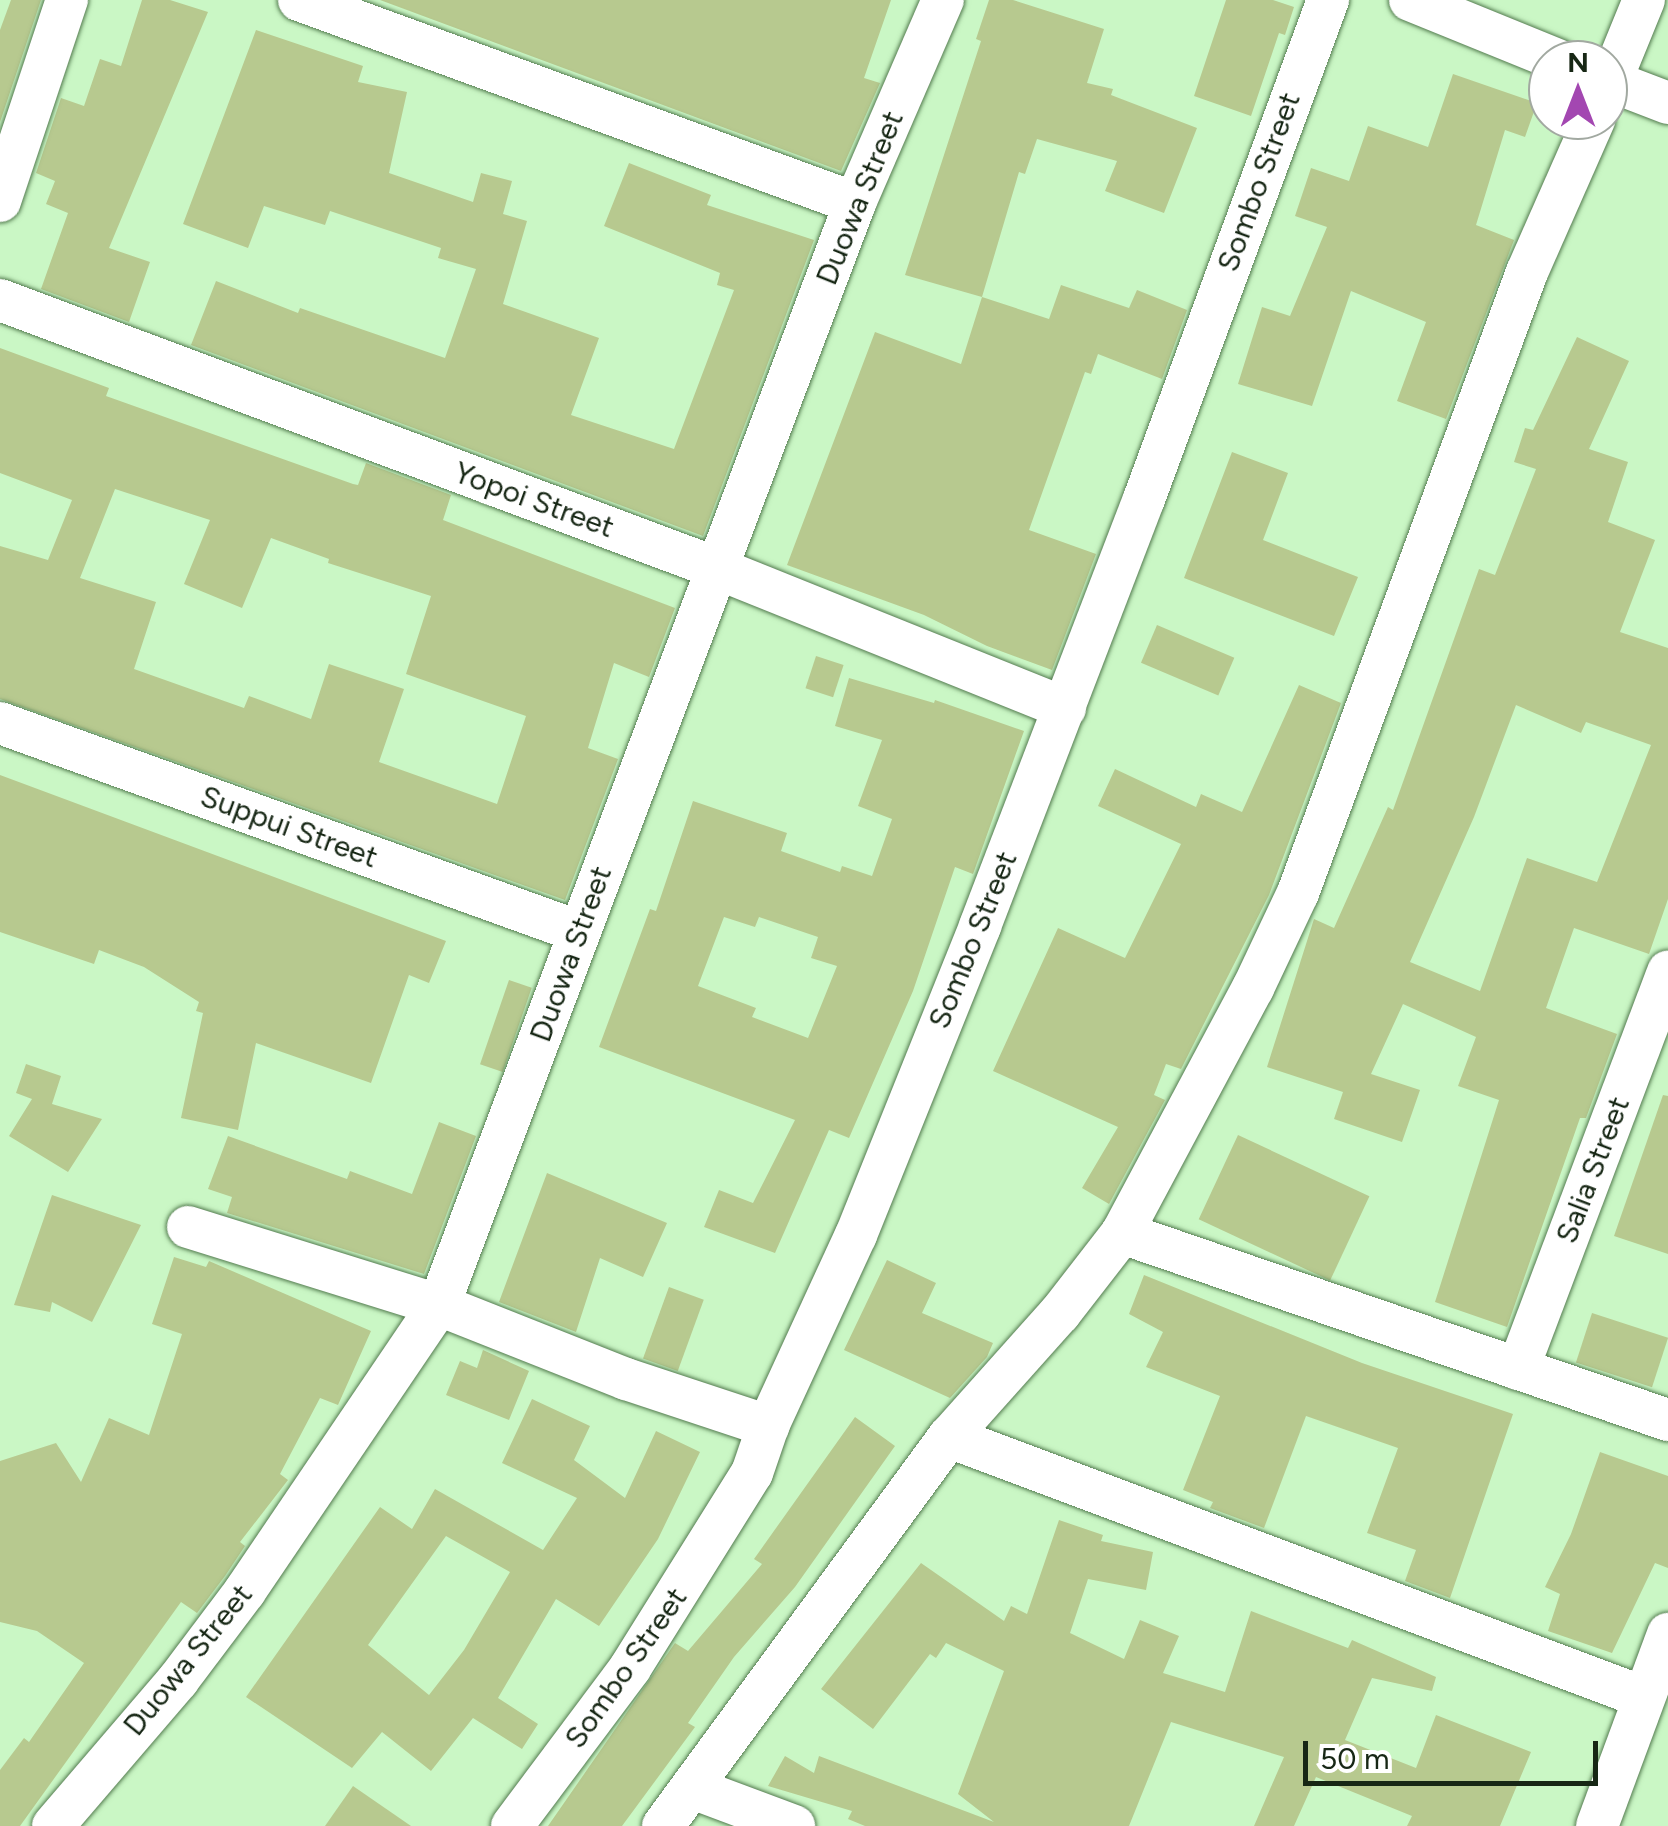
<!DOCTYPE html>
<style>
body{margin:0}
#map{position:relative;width:1668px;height:1826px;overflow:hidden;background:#caf7c5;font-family:Figtree,sans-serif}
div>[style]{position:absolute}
.building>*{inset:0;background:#b7c98f;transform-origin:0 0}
.roads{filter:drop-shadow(0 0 2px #537b4f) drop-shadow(0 0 2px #537b4f)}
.minor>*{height:42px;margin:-21px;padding:0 21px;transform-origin:21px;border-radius:21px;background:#fff}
span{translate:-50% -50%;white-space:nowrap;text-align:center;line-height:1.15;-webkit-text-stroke:9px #fff;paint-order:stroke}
.street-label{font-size:30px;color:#172715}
.north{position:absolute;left:1528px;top:40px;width:100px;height:100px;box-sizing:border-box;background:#fff;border:2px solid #a2a9a1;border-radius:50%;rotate:0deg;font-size:28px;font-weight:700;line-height:40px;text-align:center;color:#172715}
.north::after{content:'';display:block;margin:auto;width:35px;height:45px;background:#a347b1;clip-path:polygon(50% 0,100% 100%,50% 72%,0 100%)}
.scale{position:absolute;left:1303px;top:1741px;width:295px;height:45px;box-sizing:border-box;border:5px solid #172715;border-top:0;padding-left:12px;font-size:30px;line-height:35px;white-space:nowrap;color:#172715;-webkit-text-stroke:8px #fff;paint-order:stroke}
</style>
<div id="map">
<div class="building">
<div style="clip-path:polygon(11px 0,41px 0,0 122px,0 30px)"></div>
<div style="clip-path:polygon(142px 0,170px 0,208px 12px,109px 248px,150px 262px,129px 322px,41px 289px,68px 213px,46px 204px,55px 181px,36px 173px,61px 98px,84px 106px,100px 59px,121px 66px)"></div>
<div style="clip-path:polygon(380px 0,891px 0,864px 78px,880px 83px,841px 171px)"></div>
<div style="clip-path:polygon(989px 0,1013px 0,1104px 29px,1087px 83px,1113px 89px,1111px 95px,1197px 128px,1164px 213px,1105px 191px,1117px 161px,1037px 139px,1025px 174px,1019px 172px,982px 297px,905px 275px,981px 41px,976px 39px)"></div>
<div style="clip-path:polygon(1226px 0,1273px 0,1294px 7px,1285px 35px,1279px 33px,1251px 116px,1194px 96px)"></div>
<div style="clip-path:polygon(256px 30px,363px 66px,358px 82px,407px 92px,389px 173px,473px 202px,481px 173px,512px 181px,503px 214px,527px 221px,503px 304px,599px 338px,571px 415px,674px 449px,734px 290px,717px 285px,720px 273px,604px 226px,629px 163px,711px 195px,707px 205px,814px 240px,703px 536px,191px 345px,216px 281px,298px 313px,300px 308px,445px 358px,476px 269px,438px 258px,441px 248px,330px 211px,325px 225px,264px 206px,248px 248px,183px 224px)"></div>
<div style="clip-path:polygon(1453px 74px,1537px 103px,1525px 137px,1505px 130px,1476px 225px,1514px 240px,1446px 419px,1397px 401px,1426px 322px,1351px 291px,1312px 406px,1238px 384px,1262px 307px,1290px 316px,1327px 227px,1295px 216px,1311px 168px,1349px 181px,1368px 126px,1428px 147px)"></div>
<div style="clip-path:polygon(1061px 285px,1129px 308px,1137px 290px,1187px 310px,1162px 379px,1098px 354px,1091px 374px,1085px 372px,1029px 530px,1096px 554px,1052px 670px,987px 646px,924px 615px,787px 565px,875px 332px,961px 364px,982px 297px,1049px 319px)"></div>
<div style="clip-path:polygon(evenodd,1577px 337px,1629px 361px,1589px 449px,1628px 462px,1608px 522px,1655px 540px,1620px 632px,1668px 648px,1668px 899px,1649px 954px,1574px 928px,1546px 1008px,1617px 1034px,1586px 1118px,1580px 1118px,1507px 1327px,1435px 1302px,1499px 1100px,1458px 1086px,1476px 1037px,1403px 1004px,1371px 1074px,1420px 1090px,1402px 1142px,1334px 1119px,1343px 1092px,1267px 1067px,1314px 919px,1334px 928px,1388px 807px,1393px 810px,1479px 569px,1495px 575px,1536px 469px,1514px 462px,1525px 428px,1533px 430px,1577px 337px,1516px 705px,1581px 733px,1586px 722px,1651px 745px,1597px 882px,1527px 858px,1480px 991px,1410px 962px,1474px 817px,1516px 705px)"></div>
<div style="clip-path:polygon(evenodd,0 348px,109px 388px,106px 396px,353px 484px,358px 485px,366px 463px,451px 495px,443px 520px,675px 608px,649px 677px,614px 663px,588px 748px,618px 759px,565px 900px,0 699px,0 546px,48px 560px,72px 500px,0 473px,0 348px,115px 489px,210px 520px,184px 584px,242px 608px,271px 538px,329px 559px,328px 563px,431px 596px,406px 674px,526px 716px,497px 804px,379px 762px,404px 689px,329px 664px,311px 719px,249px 696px,244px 708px,134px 669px,156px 602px,80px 578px,115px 489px)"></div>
<div style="clip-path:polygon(1232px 452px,1288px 473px,1263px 540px,1358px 577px,1334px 636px,1184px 578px)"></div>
<div style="left:1157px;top:625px;width:84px;height:41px;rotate:23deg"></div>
<div style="left:816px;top:656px;width:29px;height:34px;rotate:18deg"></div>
<div style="clip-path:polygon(evenodd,849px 678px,934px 703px,935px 700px,1024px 731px,973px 874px,955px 867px,913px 991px,849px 1138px,829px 1130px,775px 1253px,704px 1227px,719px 1190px,753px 1203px,795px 1120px,599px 1047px,650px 909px,656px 911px,693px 801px,787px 833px,781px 851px,840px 872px,842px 866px,872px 876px,892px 819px,858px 806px,882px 740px,835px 726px,849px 678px,724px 917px,755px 927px,759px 917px,818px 937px,811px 958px,837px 966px,808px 1038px,752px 1017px,756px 1008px,698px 986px,724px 917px)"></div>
<div style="clip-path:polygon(1299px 685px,1341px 703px,1269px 895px,1181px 1069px,1166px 1064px,1154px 1095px,1165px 1100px,1109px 1204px,1082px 1188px,1118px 1127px,993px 1071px,1058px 928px,1125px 958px,1181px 844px,1098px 806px,1115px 769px,1196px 807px,1201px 794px,1242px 812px)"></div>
<div style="clip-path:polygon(0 775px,446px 941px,429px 983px,409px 975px,371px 1083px,256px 1043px,238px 1130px,181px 1118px,203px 1013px,196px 1011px,199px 1002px,144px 967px,99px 950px,94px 964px,0 932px)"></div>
<div style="left:509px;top:980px;width:24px;height:89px;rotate:19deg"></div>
<div style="clip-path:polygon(26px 1064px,61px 1076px,52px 1104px,102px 1119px,68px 1172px,9px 1136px,32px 1099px,16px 1093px)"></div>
<div style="clip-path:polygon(1663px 1095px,1668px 1096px,1668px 1254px,1614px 1236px)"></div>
<div style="clip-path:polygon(439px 1122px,476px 1136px,424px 1274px,227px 1213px,232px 1197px,208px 1189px,228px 1136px,347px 1179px,350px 1171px,412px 1194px)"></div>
<div style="left:1238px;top:1135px;width:145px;height:93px;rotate:25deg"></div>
<div style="clip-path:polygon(547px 1173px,667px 1223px,643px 1277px,600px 1258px,576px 1332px,499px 1302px)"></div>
<div style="clip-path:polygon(52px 1195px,141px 1225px,92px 1322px,52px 1302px,50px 1312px,14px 1305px)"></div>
<div style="clip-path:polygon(174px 1257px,206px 1267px,209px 1261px,371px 1331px,338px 1405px,320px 1398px,280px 1474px,288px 1480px,240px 1542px,245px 1546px,225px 1576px,197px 1613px,181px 1602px,20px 1826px,0 1826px,0 1770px,24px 1738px,29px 1742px,84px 1663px,37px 1631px,0 1622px,0 1461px,56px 1443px,81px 1482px,109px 1418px,149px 1435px,182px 1334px,152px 1324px)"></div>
<div style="clip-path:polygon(887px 1260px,936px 1283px,922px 1313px,993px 1343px,987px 1357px,950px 1398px,844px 1350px)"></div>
<div style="clip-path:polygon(1144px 1275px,1362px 1363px,1513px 1414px,1450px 1598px,1405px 1581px,1416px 1550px,1367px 1533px,1398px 1448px,1306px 1416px,1264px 1528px,1210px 1508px,1213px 1502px,1183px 1490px,1220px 1396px,1146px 1367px,1163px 1332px,1129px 1314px)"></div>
<div style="left:669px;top:1287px;width:37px;height:76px;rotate:20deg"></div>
<div style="left:1592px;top:1313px;width:80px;height:52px;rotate:18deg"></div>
<div style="clip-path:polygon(483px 1350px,529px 1371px,509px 1420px,446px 1395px,460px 1361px,477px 1368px)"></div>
<div style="clip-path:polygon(evenodd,532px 1399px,590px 1426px,574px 1460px,625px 1498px,656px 1431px,700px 1452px,658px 1539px,599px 1626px,556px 1599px,498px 1698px,538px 1724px,522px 1749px,473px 1718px,431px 1771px,382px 1732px,352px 1768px,246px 1697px,380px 1507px,412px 1529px,435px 1489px,543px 1550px,577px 1498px,502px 1463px,532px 1399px,446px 1536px,510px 1572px,464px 1650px,429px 1695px,368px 1645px,446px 1536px)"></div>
<div style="clip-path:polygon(855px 1417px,895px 1446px,795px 1587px,734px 1657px,688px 1723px,695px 1727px,622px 1826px,548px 1826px,675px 1643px,688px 1651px,762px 1564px,754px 1559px)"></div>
<div style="clip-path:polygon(1600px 1452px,1668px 1476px,1668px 1568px,1655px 1563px,1612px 1653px,1548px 1631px,1560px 1594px,1545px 1587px,1571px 1534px)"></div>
<div style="clip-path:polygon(1059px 1520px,1103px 1535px,1101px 1541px,1153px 1552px,1146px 1590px,1088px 1579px,1070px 1633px,1124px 1659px,1140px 1620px,1179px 1636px,1163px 1673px,1225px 1692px,1251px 1611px,1348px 1648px,1352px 1640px,1436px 1677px,1432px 1691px,1372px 1678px,1345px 1740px,1416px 1768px,1436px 1715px,1531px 1752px,1500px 1826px,1407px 1826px,1412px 1816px,1316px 1777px,1294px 1826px,1254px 1826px,1284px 1757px,1171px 1722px,1129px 1826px,865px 1826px,848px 1819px,852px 1811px,768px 1786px,785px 1756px,814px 1773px,819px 1756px,994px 1822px,958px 1794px,1004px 1671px,946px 1643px,936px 1658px,930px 1654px,873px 1729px,821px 1689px,921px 1563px,1004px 1621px,1011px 1606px,1027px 1614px)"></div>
<div style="clip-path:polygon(353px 1786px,411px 1826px,325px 1826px)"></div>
</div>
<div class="roads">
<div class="minor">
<div style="left:299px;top:0;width:592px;rotate:20.06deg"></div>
<div style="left:1410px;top:0;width:160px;rotate:22.1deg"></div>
<div style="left:1608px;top:80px;width:64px;rotate:21deg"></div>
<div style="left:1608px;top:88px;width:95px;rotate:-67.8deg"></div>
<div style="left:0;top:201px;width:212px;rotate:-71.6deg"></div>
<div style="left:0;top:300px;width:768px;rotate:20.51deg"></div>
<div style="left:719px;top:569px;width:373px;rotate:21.9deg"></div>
<div style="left:0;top:723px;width:613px;rotate:19.82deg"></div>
<div style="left:188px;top:1227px;width:263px;rotate:17.3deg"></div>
<div style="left:439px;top:1305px;width:201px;rotate:21.6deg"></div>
<div style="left:626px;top:1379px;width:150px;rotate:18.3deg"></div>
<div style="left:1122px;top:1233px;width:577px;rotate:18.91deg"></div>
<div style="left:1518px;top:1369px;width:425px;rotate:-69.3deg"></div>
<div style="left:949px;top:1437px;width:741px;rotate:20.54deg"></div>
<div style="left:695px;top:1789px;width:106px;rotate:20.5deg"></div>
<div style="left:53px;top:1826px;width:192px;rotate:-49.4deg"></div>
<div style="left:178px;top:1680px;width:111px;rotate:-53deg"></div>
<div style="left:245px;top:1591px;width:346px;rotate:-55.9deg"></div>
<div style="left:439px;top:1305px;width:1178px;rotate:-69.32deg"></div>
<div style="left:855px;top:203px;width:221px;rotate:-66.6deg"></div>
<div style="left:512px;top:1826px;width:197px;rotate:-53.2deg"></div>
<div style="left:630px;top:1668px;width:230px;rotate:-58deg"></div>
<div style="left:752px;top:1473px;width:50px;rotate:-71.2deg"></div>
<div style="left:768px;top:1426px;width:210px;rotate:-65.3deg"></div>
<div style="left:856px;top:1235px;width:333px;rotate:-68.1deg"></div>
<div style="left:980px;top:926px;width:457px;rotate:-69deg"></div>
<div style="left:1144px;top:499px;width:532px;rotate:-69.76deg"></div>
<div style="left:663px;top:1826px;width:483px;rotate:-53.7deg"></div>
<div style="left:949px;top:1437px;width:166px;rotate:-48.2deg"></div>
<div style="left:1060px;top:1313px;width:101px;rotate:-52.2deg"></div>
<div style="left:1122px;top:1233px;width:278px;rotate:-61.9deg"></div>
<div style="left:1253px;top:988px;width:105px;rotate:-64.7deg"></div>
<div style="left:1298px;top:893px;width:662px;rotate:-69.76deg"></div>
<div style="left:1527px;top:272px;width:166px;rotate:-66.2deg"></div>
<div style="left:1597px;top:1826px;width:205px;rotate:-69.7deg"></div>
</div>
</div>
<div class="street-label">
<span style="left:1259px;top:182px;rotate:-70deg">Sombo Street</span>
<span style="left:860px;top:198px;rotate:-68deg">Duowa Street</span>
<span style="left:534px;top:500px;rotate:20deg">Yopoi Street</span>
<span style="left:289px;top:827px;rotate:20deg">Suppui Street</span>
<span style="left:973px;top:940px;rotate:-68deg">Sombo Street</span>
<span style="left:571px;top:954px;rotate:-70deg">Duowa Street</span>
<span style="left:1593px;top:1170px;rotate:-69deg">Salia Street</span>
<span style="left:188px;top:1660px;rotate:-51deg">Duowa Street</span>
<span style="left:626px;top:1668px;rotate:-55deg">Sombo Street</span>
</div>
<div class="north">N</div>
<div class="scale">50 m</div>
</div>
